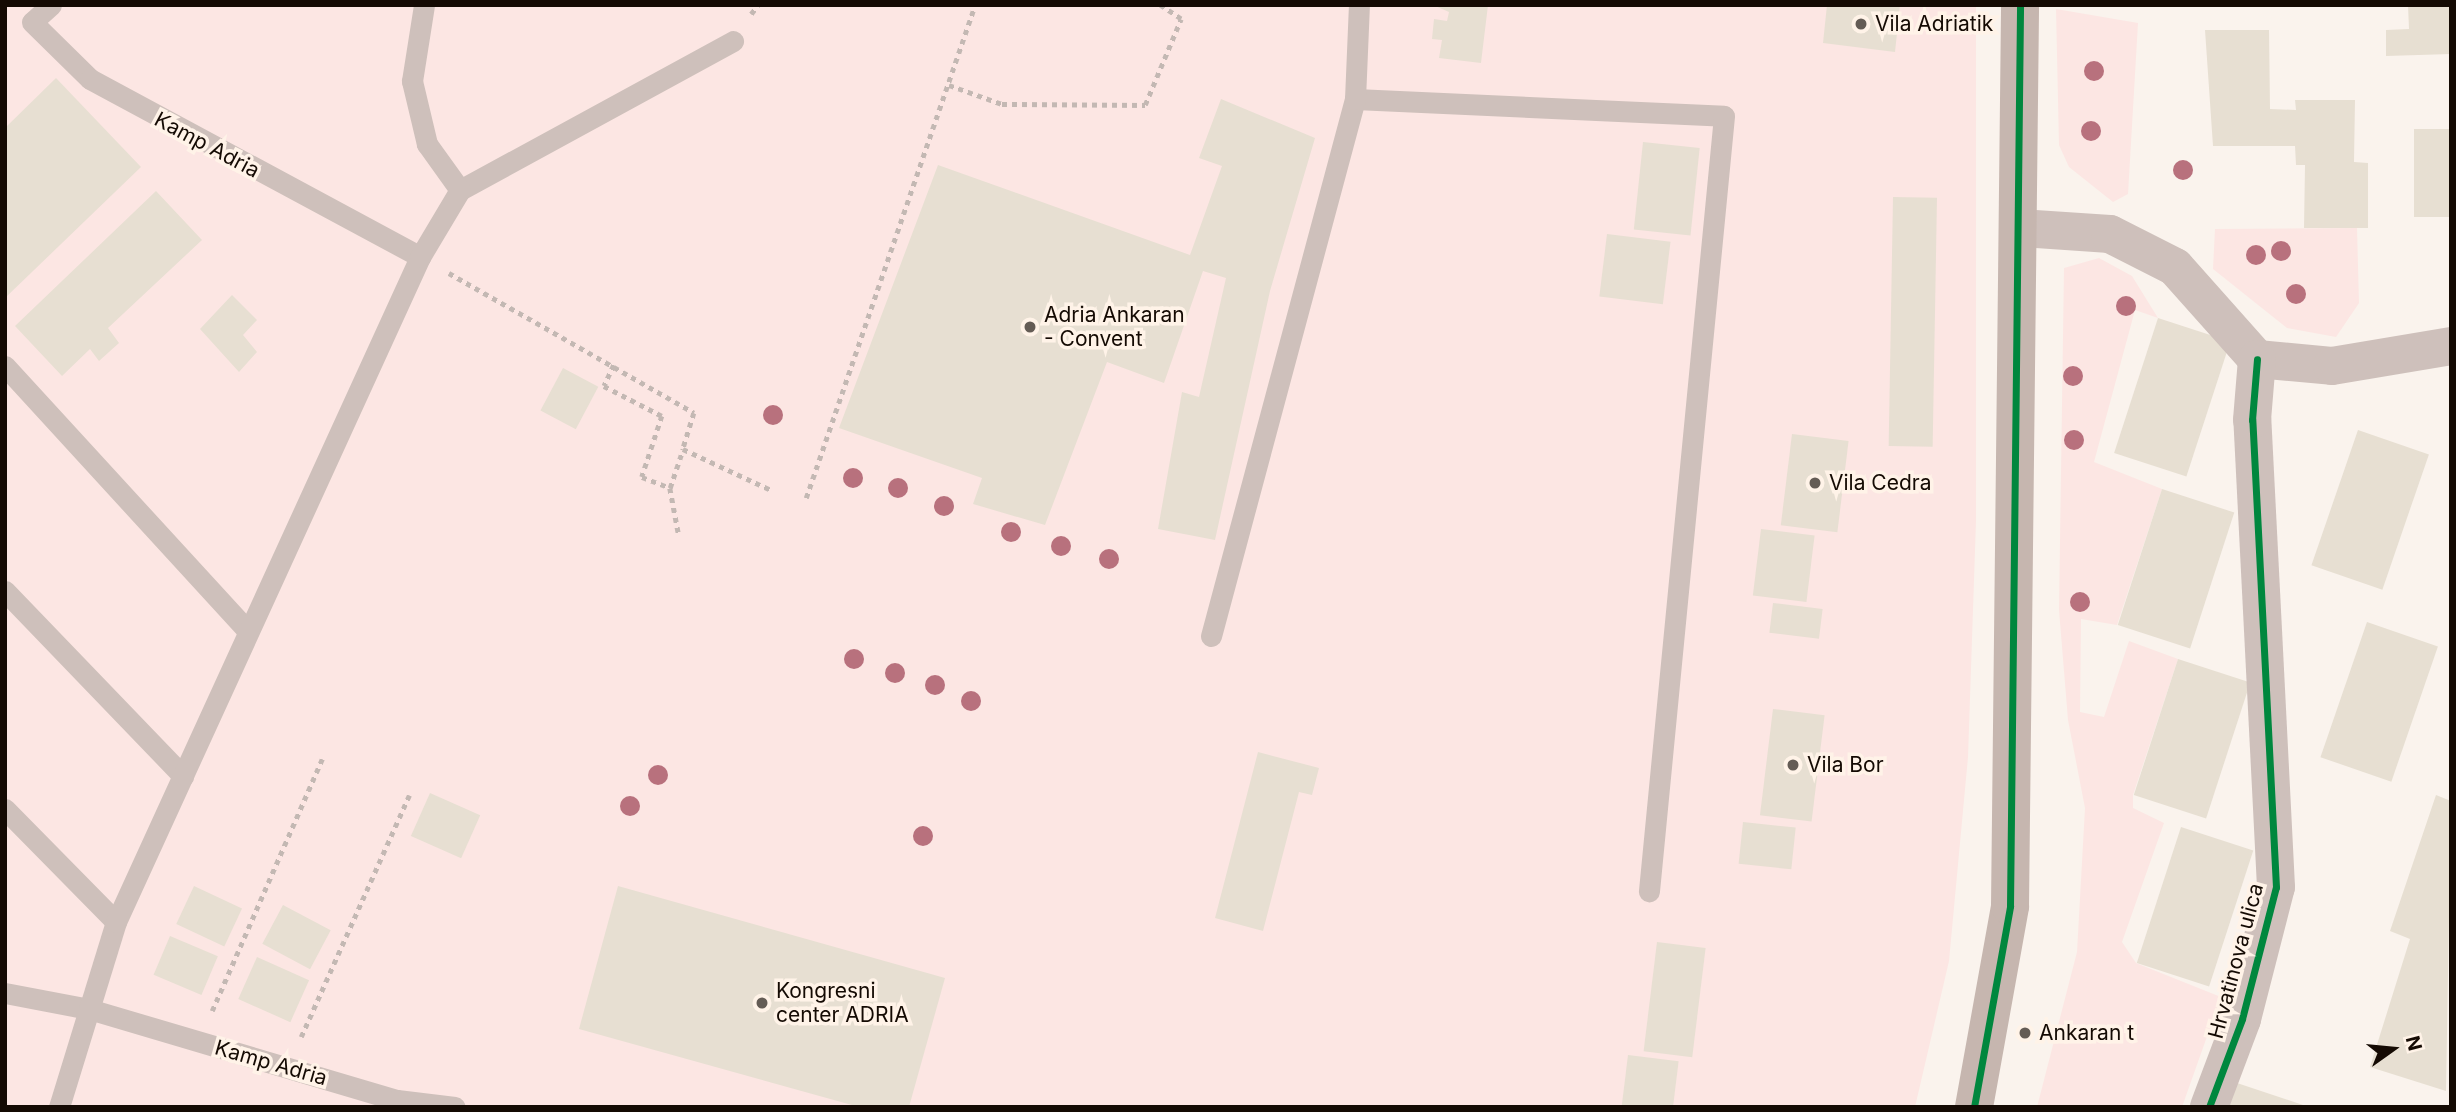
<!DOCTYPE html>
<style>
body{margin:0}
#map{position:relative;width:2456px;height:1112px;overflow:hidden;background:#faf3ed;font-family:Inter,sans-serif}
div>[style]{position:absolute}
.green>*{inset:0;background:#fce6e3}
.building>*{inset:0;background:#e7dfd2;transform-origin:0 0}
.path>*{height:4.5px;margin-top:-2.25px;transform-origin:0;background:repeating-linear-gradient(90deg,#c3b8b3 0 5px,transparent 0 10px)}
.lane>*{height:21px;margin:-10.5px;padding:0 10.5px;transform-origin:10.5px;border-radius:10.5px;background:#cec0bb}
.street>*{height:38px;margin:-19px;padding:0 19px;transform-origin:19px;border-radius:19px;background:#cec0bb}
.secondary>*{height:38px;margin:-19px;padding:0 19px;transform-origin:19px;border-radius:19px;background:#c6b6af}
.cycleway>*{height:7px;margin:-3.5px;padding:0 3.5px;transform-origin:3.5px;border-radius:3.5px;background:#00873e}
.trees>*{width:20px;height:20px;margin:-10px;border-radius:50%;background:#b8717d}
.dots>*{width:19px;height:19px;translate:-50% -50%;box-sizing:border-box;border:4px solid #fff3e8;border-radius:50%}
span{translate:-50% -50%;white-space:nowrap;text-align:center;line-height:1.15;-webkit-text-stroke:7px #fff3e8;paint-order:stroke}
.poi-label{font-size:21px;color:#140a03}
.left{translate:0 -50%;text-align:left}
.street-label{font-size:21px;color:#140a03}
.frame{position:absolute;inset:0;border:7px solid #140a03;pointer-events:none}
.north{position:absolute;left:2358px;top:1014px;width:70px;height:70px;-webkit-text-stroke:5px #fff3e8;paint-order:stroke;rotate:75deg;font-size:19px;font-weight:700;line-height:28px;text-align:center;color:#140a03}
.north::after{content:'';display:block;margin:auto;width:24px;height:32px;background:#140a03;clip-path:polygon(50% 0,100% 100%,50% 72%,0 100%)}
</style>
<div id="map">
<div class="green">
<div style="clip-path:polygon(5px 5px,1976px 5px,1976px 521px,1968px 757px,1949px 961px,1915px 1107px,5px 1107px)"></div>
<div style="clip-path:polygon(2056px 9px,2138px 23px,2128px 194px,2113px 202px,2069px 167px,2059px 145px)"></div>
<div style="clip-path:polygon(2357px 228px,2359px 303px,2336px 337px,2287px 328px,2213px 269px,2215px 229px)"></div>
<div style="clip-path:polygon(2099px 258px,2132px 276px,2158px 318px,2135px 310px,2094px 462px,2162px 489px,2117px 625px,2081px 619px,2080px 712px,2104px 717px,2129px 641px,2178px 659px,2133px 795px,2133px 808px,2164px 823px,2122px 942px,2136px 963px,2221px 997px,2182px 1107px,2037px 1107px,2077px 952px,2085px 808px,2068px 720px,2059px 610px,2064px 268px)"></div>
</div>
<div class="building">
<div style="clip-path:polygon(1433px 5px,1488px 5px,1481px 63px,1439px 58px,1442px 40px,1432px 39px,1434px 19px,1447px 21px,1449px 12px)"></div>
<div style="clip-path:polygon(1827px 5px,1900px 5px,1895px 52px,1823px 43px)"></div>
<div style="clip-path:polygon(2408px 5px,2451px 5px,2451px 54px,2386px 56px,2386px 30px,2409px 29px)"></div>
<div style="clip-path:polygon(2205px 30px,2269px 30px,2270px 109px,2296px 110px,2295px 100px,2355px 100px,2354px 162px,2368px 163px,2368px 228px,2304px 228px,2305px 165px,2296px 165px,2295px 146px,2213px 146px)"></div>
<div style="clip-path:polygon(56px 78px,141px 167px,5px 298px,5px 128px)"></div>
<div style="clip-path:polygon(1221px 99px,1315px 138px,1270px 291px,1215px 540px,1158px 529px,1182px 392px,1199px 397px,1226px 278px,1203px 271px,1164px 383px,1107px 362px,1045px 525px,973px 504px,982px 478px,839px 428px,938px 165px,1190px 255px,1222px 166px,1199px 158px)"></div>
<div style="left:2451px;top:129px;width:88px;height:37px;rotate:90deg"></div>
<div style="left:1643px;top:142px;width:57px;height:88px;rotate:6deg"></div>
<div style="clip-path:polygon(156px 191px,202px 240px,108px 328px,119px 343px,99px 361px,90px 349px,62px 376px,15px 326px)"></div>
<div style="left:1893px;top:197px;width:44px;height:249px;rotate:1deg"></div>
<div style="left:1607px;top:234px;width:64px;height:63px;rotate:7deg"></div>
<div style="clip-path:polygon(232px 295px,257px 320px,243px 335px,257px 352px,239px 372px,200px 329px)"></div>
<div style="left:2158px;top:318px;width:76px;height:142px;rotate:18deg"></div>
<div style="left:563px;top:368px;width:40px;height:48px;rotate:28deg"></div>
<div style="left:2358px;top:430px;width:75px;height:143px;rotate:19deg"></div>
<div style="left:1792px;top:434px;width:57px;height:92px;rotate:7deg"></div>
<div style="left:2162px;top:489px;width:76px;height:143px;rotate:18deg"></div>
<div style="left:1761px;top:529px;width:54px;height:67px;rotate:7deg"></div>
<div style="left:1773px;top:603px;width:50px;height:30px;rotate:7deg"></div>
<div style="left:2367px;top:622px;width:75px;height:143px;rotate:19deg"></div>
<div style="left:2178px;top:659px;width:76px;height:143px;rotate:18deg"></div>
<div style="left:1773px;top:709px;width:52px;height:107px;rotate:7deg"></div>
<div style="clip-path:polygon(1258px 752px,1319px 768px,1312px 795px,1299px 792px,1263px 931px,1215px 918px)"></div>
<div style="left:430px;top:793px;width:55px;height:47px;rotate:24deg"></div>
<div style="clip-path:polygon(2436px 795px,2451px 801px,2446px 1091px,2370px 1067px,2410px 939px,2390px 931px)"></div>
<div style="left:1743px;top:822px;width:53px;height:42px;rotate:6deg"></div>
<div style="left:2181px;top:827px;width:76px;height:143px;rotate:18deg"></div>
<div style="left:194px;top:886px;width:53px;height:42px;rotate:25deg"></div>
<div style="clip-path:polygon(618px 886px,945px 978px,909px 1107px,859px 1107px,579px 1029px)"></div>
<div style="left:283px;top:905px;width:54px;height:44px;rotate:28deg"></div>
<div style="left:170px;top:936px;width:52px;height:42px;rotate:23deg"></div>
<div style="left:1657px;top:942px;width:49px;height:110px;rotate:7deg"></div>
<div style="left:257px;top:957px;width:57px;height:46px;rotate:24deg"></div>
<div style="left:1628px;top:1055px;width:51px;height:52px;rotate:7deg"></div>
<div style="clip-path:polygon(2237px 1083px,2306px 1106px,2306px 1107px,2229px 1107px)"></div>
</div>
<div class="path">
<div style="left:751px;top:14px;width:11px;rotate:-52deg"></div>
<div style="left:949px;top:85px;width:56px;rotate:19.7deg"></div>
<div style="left:1002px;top:104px;width:143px;rotate:0.4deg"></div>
<div style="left:1145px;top:105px;width:93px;rotate:-67.3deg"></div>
<div style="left:1181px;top:19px;width:25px;rotate:-146deg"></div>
<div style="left:449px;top:273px;width:282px;rotate:29.7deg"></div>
<div style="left:694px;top:413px;width:38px;rotate:107deg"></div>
<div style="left:683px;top:449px;width:99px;rotate:25deg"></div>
<div style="left:614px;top:365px;width:23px;rotate:115deg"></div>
<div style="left:604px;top:386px;width:65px;rotate:27.3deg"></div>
<div style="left:662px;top:416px;width:64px;rotate:108.2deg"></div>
<div style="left:642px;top:477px;width:30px;rotate:21deg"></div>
<div style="left:670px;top:488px;width:49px;rotate:79.4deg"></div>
<div style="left:670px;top:488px;width:41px;rotate:-71.6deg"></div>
<div style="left:806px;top:498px;width:521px;rotate:-71.08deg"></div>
<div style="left:212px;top:1011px;width:275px;rotate:-66.4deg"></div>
<div style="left:301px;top:1037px;width:265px;rotate:-65.9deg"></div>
</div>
<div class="lane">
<div style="left:51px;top:5px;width:25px;rotate:138deg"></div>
<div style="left:32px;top:22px;width:81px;rotate:44.5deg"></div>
<div style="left:90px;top:79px;width:375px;rotate:28.3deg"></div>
<div style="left:1355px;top:99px;width:369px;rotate:2.6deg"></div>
<div style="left:1724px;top:116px;width:779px;rotate:95.53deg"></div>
<div style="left:460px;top:190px;width:311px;rotate:-28.6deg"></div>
<div style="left:5px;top:366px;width:358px;rotate:47.5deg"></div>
<div style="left:5px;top:591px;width:257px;rotate:46.1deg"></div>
<div style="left:1211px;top:636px;width:556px;rotate:-74.99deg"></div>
<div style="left:1355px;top:99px;width:94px;rotate:-87.6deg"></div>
<div style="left:5px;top:809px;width:158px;rotate:45.5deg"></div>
<div style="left:5px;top:993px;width:86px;rotate:10.8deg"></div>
<div style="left:89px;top:1009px;width:321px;rotate:16.5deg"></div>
<div style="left:397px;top:1100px;width:58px;rotate:6.9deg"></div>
<div style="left:59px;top:1107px;width:194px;rotate:-72.9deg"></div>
<div style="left:116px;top:922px;width:731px;rotate:-65.43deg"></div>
<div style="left:420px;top:257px;width:78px;rotate:-59.2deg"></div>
<div style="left:460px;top:190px;width:57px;rotate:-125.7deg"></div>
<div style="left:427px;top:144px;width:65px;rotate:-103.4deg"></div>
<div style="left:412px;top:81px;width:77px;rotate:-81deg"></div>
</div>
<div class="street">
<div style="left:2022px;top:228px;width:88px;rotate:3.9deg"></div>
<div style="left:2110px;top:234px;width:73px;rotate:26.9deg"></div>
<div style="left:2175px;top:267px;width:123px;rotate:48.3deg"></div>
<div style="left:2257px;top:359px;width:75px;rotate:5.3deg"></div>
<div style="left:2332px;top:366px;width:121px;rotate:-9.5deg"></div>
<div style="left:2209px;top:1107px;width:94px;rotate:-69.4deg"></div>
<div style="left:2242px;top:1019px;width:136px;rotate:-75.6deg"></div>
<div style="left:2276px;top:887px;width:468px;rotate:-92.9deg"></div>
<div style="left:2252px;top:420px;width:61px;rotate:-85.3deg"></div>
</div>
<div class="secondary">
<div style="left:1974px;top:1107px;width:204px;rotate:-79.8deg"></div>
<div style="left:2010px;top:906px;width:901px;rotate:-89.36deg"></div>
</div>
<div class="cycleway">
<div style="left:1974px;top:1107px;width:204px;rotate:-79.8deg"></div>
<div style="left:2010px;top:906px;width:901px;rotate:-89.36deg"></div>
<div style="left:2209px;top:1107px;width:94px;rotate:-69.4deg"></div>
<div style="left:2242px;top:1019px;width:136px;rotate:-75.6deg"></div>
<div style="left:2276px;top:887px;width:468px;rotate:-92.9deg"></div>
<div style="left:2252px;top:420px;width:61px;rotate:-85.3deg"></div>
</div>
<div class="trees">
<div style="left:2094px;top:71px"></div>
<div style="left:2091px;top:131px"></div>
<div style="left:2183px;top:170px"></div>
<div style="left:2281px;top:251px"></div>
<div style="left:2256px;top:255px"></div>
<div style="left:2296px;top:294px"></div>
<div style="left:2126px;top:306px"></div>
<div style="left:2073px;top:376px"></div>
<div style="left:773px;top:415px"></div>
<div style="left:2074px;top:440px"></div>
<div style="left:853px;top:478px"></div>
<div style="left:898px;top:488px"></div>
<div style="left:944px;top:506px"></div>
<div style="left:1011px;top:532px"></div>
<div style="left:1061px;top:546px"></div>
<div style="left:1109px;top:559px"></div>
<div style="left:2080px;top:602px"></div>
<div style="left:854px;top:659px"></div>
<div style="left:895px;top:673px"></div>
<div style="left:935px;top:685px"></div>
<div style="left:971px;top:701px"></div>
<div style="left:658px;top:775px"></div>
<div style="left:630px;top:806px"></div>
<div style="left:923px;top:836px"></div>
</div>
<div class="dots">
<div style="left:1861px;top:24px;background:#645c55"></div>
<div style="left:1030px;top:327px;background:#645c55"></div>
<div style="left:1815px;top:483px;background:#645c55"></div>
<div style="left:1793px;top:765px;background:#645c55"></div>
<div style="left:762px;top:1003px;background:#645c55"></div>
<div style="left:2025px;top:1033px;background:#645c55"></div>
</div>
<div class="poi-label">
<span class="left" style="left:1875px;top:24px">Vila Adriatik</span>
<span class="left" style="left:1044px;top:327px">Adria Ankaran<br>- Convent</span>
<span class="left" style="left:1829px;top:483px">Vila Cedra</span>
<span class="left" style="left:1807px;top:765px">Vila Bor</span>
<span class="left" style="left:776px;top:1003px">Kongresni<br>center ADRIA</span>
<span class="left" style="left:2039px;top:1033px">Ankaran t</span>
</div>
<div class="street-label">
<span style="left:207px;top:145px;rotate:28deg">Kamp Adria</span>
<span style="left:2236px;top:961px;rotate:-75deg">Hrvatinova ulica</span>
<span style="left:271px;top:1063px;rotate:16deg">Kamp Adria</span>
</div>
<div class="frame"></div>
<div class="north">N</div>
</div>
